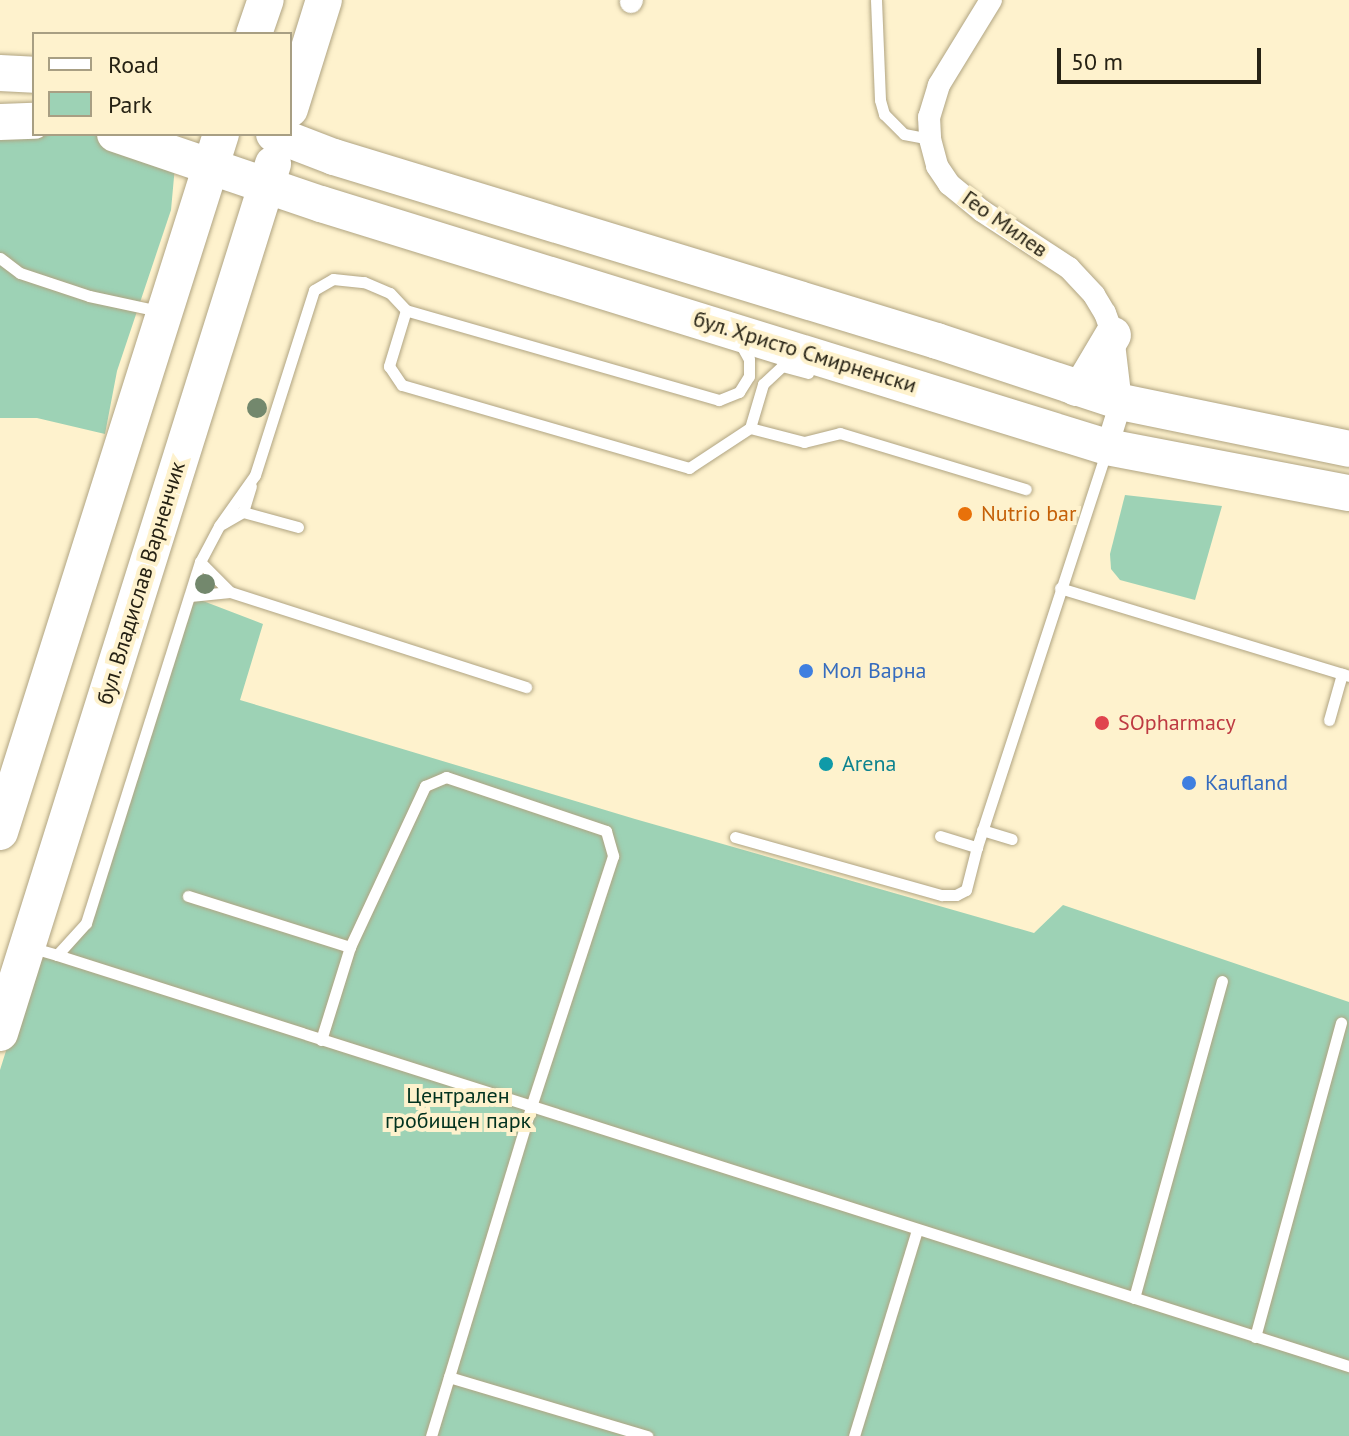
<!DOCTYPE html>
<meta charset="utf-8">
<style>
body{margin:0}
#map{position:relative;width:1349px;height:1436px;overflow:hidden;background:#fef2cd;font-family:"PT Sans",sans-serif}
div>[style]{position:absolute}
.green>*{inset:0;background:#9dd2b5}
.roads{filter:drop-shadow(0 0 2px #b0a482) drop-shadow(0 0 2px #b0a482)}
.lane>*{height:11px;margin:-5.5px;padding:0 5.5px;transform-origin:5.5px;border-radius:5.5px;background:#fff}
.street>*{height:22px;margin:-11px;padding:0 11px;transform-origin:11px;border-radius:11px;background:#fff}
.primary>*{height:36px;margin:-18px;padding:0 18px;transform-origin:18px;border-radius:18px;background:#fff}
.trees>*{width:20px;height:20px;margin:-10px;border-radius:50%;background:#73886d}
.dots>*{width:22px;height:22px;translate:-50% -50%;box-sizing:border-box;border:4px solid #fef2cd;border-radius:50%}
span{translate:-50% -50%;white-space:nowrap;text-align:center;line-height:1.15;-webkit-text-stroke:8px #fef2cd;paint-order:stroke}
.street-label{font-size:22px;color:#262214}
.food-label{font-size:22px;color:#c56008}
.left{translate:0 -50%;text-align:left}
.shop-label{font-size:22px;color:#366cbe}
.health-label{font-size:22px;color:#be3a42}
.culture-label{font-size:22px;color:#0d838f}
.park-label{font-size:22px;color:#01321f}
.legend{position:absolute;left:32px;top:32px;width:260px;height:104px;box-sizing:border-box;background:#fef2cd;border:2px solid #a89f83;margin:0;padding:10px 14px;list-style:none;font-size:24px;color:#262214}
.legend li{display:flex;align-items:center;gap:16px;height:40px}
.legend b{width:40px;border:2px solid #a89f83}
.scale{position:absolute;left:1057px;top:48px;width:204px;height:36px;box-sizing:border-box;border:4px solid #262214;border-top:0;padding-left:10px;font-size:24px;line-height:28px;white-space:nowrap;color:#262214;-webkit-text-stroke:6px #fef2cd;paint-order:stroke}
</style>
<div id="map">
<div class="green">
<div style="clip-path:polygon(0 122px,34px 134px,115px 134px,176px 155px,171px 210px,117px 371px,105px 434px,37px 418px,0 418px)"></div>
<div style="clip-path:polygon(1125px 495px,1222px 506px,1195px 600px,1120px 580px,1111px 569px,1110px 554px)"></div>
<div style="clip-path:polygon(190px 596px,263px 624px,240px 700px,635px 819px,1034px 933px,1063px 905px,1349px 1002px,1349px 1436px,0 1436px,0 1070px,38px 949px,57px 954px,86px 923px)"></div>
</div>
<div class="roads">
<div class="lane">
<div style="left:876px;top:0;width:100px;rotate:87.7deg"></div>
<div style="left:880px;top:100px;width:15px;rotate:74deg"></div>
<div style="left:884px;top:114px;width:28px;rotate:45deg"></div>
<div style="left:904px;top:134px;width:26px;rotate:11deg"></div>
<div style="left:0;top:258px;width:25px;rotate:37deg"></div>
<div style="left:20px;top:273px;width:73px;rotate:18.4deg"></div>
<div style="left:89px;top:296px;width:72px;rotate:12.1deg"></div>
<div style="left:740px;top:343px;width:18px;rotate:61deg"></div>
<div style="left:749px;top:359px;width:17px;rotate:90deg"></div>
<div style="left:749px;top:376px;width:19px;rotate:122deg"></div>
<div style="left:739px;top:392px;width:22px;rotate:158deg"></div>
<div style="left:719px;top:400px;width:326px;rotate:-164deg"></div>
<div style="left:406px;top:310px;width:59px;rotate:106.9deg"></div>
<div style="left:389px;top:366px;width:23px;rotate:56deg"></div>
<div style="left:402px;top:385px;width:299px;rotate:16.1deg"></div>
<div style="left:689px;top:468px;width:73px;rotate:-33.3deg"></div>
<div style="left:750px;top:428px;width:46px;rotate:-73.5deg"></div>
<div style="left:763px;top:384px;width:26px;rotate:-43deg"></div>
<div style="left:782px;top:366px;width:27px;rotate:15deg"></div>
<div style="left:750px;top:428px;width:56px;rotate:14.5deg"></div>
<div style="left:804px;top:442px;width:37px;rotate:-14deg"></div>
<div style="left:840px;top:433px;width:194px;rotate:16.8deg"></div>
<div style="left:243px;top:512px;width:57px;rotate:15.3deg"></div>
<div style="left:222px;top:524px;width:24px;rotate:-30deg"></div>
<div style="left:243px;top:512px;width:27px;rotate:-73deg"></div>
<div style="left:200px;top:562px;width:42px;rotate:45deg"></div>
<div style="left:1060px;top:588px;width:302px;rotate:16.9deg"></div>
<div style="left:190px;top:596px;width:40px;rotate:-5.7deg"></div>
<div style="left:230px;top:592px;width:311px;rotate:17.8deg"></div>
<div style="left:1329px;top:720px;width:48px;rotate:-74.2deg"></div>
<div style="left:982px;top:830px;width:31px;rotate:17deg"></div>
<div style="left:940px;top:836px;width:39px;rotate:17deg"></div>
<div style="left:977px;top:847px;width:416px;rotate:-71.9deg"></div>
<div style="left:735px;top:837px;width:215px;rotate:15.7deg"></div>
<div style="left:942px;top:895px;width:14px"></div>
<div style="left:956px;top:895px;width:11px;rotate:-27deg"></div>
<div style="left:966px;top:890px;width:44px;rotate:-75.7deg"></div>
<div style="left:188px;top:896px;width:170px;rotate:17.5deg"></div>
<div style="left:33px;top:948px;width:25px;rotate:16deg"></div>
<div style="left:57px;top:955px;width:43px;rotate:-47.8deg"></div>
<div style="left:86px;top:923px;width:379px;rotate:-72.5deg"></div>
<div style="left:200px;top:562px;width:41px;rotate:-62.2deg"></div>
<div style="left:219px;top:526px;width:62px;rotate:-54.8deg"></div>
<div style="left:255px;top:475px;width:194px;rotate:-72.3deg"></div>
<div style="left:314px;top:290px;width:22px;rotate:-30deg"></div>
<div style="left:333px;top:279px;width:31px;rotate:6deg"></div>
<div style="left:364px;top:282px;width:28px;rotate:23deg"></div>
<div style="left:390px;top:293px;width:23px;rotate:47deg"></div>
<div style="left:57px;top:955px;width:1356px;rotate:17.65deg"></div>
<div style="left:321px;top:1040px;width:97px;rotate:-72.7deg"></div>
<div style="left:350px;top:947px;width:178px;rotate:-65deg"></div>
<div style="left:425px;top:786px;width:23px;rotate:-23deg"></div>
<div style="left:446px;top:777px;width:169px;rotate:18.6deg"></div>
<div style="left:606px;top:831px;width:26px;rotate:74deg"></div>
<div style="left:613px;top:856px;width:264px;rotate:108.1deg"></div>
<div style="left:531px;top:1107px;width:344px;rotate:106.9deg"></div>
<div style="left:1134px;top:1298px;width:329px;rotate:-74.5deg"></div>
<div style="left:1255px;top:1337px;width:326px;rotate:-74.7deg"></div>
<div style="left:449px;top:1377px;width:207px;rotate:16.6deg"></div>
<div style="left:854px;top:1436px;width:215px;rotate:-73deg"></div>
</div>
<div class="street">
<div style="left:991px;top:0;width:100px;rotate:121.5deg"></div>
<div style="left:939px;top:85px;width:34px;rotate:107deg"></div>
<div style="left:929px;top:117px;width:22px;rotate:87deg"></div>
<div style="left:930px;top:139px;width:28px;rotate:75deg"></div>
<div style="left:937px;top:166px;width:22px;rotate:56deg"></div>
<div style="left:949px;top:184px;width:43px;rotate:39.3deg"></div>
<div style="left:982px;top:211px;width:104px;rotate:33.2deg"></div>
<div style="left:1069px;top:268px;width:37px;rotate:47deg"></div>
<div style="left:1094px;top:295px;width:21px;rotate:59deg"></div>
<div style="left:1105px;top:313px;width:23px;rotate:70deg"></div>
<div style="left:1113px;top:335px;width:67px;rotate:83.2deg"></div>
<div style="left:1121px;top:402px;width:47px;rotate:107.3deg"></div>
<div style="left:631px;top:2px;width:2px;rotate:-63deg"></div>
</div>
<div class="primary">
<div style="left:254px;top:34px;width:36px;rotate:-71deg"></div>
<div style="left:0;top:73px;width:34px;rotate:3deg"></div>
<div style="left:290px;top:109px;width:114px;rotate:-72.7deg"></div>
<div style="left:0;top:122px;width:34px;rotate:-2deg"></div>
<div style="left:115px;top:134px;width:218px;rotate:18.8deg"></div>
<div style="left:321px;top:204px;width:823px;rotate:17.18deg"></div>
<div style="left:1107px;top:447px;width:246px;rotate:10.8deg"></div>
<div style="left:274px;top:134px;width:64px;rotate:21deg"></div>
<div style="left:334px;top:157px;width:630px;rotate:16.97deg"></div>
<div style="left:937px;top:341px;width:194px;rotate:18.3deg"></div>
<div style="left:1121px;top:402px;width:233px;rotate:11.6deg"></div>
<div style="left:1076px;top:388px;width:14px;rotate:-39deg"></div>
<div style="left:1087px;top:379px;width:51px;rotate:-59.4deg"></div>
<div style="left:0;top:832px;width:732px;rotate:-72.43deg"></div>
<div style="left:0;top:1033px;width:911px;rotate:-72.56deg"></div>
</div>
</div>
<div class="trees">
<div style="left:257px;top:408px"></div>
<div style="left:205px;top:584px"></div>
</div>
<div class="dots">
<div style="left:965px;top:514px;background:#e8710a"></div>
<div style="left:806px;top:671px;background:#3f7fe0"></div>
<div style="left:1102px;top:723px;background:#e0444e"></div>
<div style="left:826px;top:764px;background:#0f9aa8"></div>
<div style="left:1189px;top:783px;background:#3f7fe0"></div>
</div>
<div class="street-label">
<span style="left:1005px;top:224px;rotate:35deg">Гео Милев</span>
<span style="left:805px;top:352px;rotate:17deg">бул. Христо Смирненски</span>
<span style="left:141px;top:583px;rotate:-73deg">бул. Владислав Варненчик</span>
</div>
<div class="food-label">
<span class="left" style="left:981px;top:514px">Nutrio bar</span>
</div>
<div class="shop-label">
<span class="left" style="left:822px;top:671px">Мол Варна</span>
<span class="left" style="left:1205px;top:783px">Kaufland</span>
</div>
<div class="health-label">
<span class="left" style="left:1118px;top:723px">SOpharmacy</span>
</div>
<div class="culture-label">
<span class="left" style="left:842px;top:764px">Arena</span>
</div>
<div class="park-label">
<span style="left:458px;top:1108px">Централен<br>гробищен парк</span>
</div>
<ul class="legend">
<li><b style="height:10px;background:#fff"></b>Road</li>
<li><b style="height:22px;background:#9dd2b5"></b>Park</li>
</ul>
<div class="scale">50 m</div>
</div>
